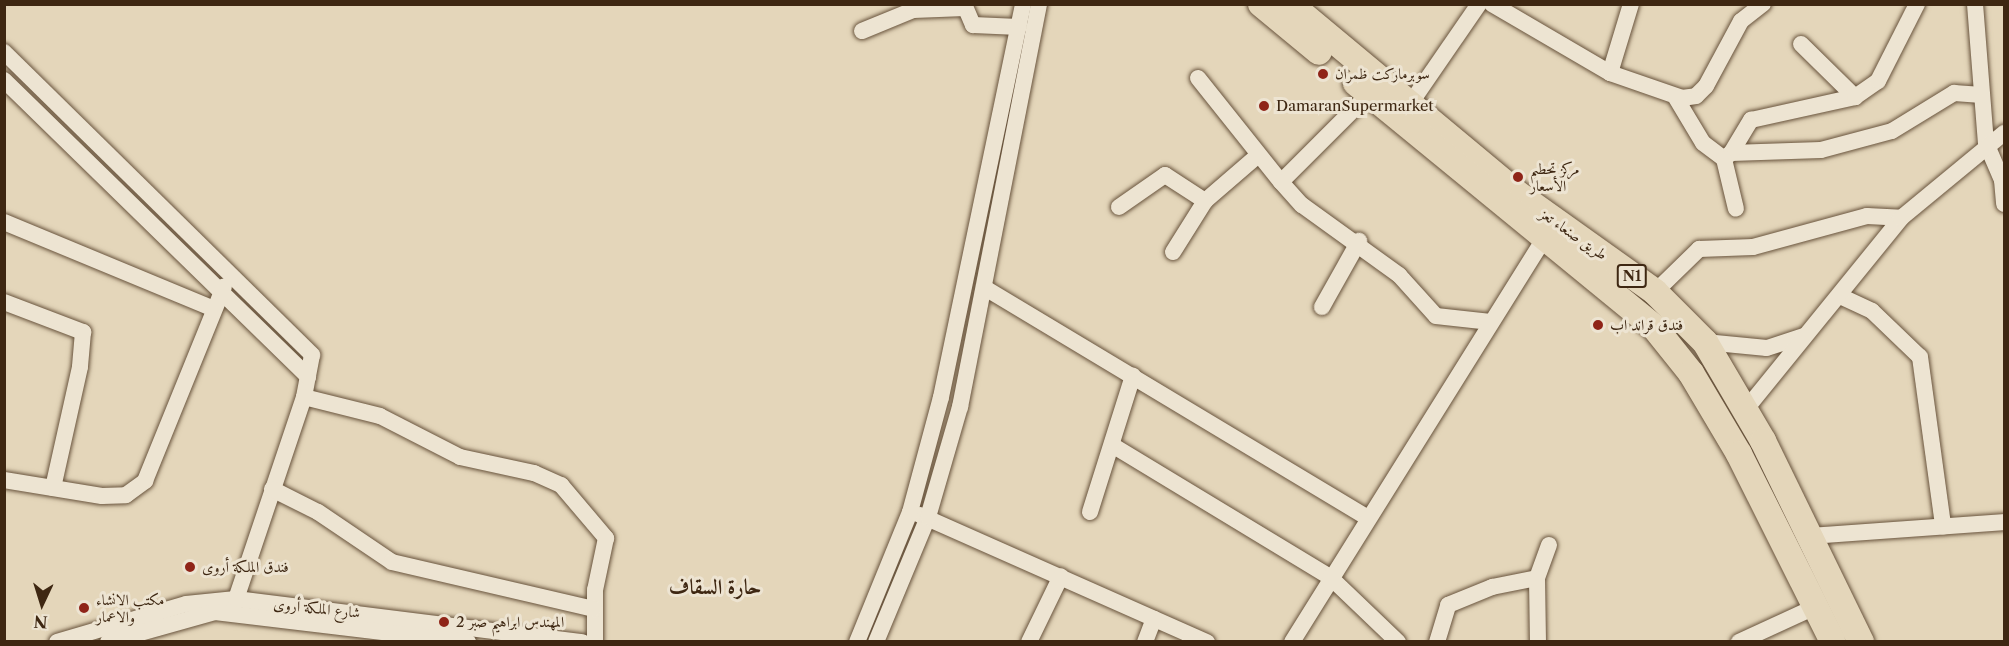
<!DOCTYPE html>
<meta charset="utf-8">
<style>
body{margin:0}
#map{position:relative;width:2009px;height:646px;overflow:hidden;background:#e4d6ba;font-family:"Libre Caslon Text",Amiri,serif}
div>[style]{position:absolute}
.roads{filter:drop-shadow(0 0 2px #68533c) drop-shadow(0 0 2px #68533c)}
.minor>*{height:16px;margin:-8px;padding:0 8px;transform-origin:8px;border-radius:8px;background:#ede4d2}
.highway>*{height:26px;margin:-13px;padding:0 13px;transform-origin:13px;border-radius:13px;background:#e4d6ba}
.dots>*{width:16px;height:16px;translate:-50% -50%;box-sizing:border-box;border:3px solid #ede4d2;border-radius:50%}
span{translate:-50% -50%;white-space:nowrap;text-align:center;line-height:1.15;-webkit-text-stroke:6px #ede4d2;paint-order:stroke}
.shield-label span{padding:2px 4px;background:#ede4d2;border:2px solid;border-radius:4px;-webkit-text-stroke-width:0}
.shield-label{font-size:14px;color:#3e2712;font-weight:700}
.poi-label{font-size:15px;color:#3e2712}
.left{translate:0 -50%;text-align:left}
.street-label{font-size:15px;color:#3e2712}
.district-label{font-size:21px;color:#3e2712;font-weight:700}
.frame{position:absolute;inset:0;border:6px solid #3e2712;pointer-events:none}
.north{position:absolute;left:12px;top:574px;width:60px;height:60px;-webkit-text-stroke:4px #ede4d2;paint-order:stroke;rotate:184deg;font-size:16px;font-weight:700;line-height:24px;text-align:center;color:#3e2712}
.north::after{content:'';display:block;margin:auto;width:21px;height:27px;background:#3e2712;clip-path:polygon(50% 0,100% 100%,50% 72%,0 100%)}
</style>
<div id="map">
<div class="roads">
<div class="minor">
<div style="left:964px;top:4px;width:23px;rotate:67deg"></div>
<div style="left:973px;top:25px;width:46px;rotate:2.5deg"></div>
<div style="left:1492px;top:4px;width:137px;rotate:30.3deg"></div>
<div style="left:1610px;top:73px;width:76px;rotate:19.1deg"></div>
<div style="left:1682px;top:98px;width:14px;rotate:-8deg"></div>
<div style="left:1696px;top:96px;width:14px;rotate:-45deg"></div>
<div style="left:1706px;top:86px;width:74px;rotate:-61.7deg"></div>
<div style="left:1741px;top:21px;width:28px;rotate:-38deg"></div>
<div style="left:1975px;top:4px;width:139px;rotate:85.5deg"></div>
<div style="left:1986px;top:143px;width:40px;rotate:66.6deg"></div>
<div style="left:2002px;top:180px;width:24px;rotate:85deg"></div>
<div style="left:862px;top:31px;width:55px;rotate:-22.4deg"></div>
<div style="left:913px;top:10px;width:52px;rotate:-2.2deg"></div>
<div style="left:1801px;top:44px;width:76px;rotate:44.5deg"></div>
<div style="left:4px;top:52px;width:432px;rotate:44.5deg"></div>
<div style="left:312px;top:355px;width:43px;rotate:100.8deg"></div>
<div style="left:304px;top:397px;width:213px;rotate:108.6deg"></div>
<div style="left:1610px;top:73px;width:72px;rotate:-73.1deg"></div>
<div style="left:1198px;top:78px;width:133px;rotate:51.4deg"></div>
<div style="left:4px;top:80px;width:425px;rotate:44.3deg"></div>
<div style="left:1369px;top:94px;width:124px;rotate:135deg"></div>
<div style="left:1281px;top:182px;width:31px;rotate:48deg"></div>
<div style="left:1302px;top:205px;width:120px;rotate:35.8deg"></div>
<div style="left:1399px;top:275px;width:55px;rotate:47.9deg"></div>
<div style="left:1436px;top:316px;width:55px;rotate:6.2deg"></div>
<div style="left:1676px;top:98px;width:52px;rotate:59deg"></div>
<div style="left:1703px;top:143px;width:26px;rotate:37deg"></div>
<div style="left:1724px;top:159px;width:9px;rotate:-41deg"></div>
<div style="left:1731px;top:153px;width:90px;rotate:-1.9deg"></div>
<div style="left:1821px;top:150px;width:73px;rotate:-15deg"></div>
<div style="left:1892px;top:131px;width:73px;rotate:-31.5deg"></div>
<div style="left:1954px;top:93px;width:28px;rotate:4deg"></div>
<div style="left:1410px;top:104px;width:121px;rotate:-55.4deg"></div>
<div style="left:1731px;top:153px;width:39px;rotate:-59deg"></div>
<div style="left:1751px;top:120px;width:107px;rotate:-12.5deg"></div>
<div style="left:1855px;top:97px;width:28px;rotate:-35deg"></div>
<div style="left:1878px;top:81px;width:86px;rotate:-63.1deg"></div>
<div style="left:1724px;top:159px;width:51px;rotate:76.5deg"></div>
<div style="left:1119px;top:207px;width:56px;rotate:-34.8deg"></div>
<div style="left:1165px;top:175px;width:48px;rotate:33deg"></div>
<div style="left:4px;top:222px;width:227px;rotate:22.5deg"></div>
<div style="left:1173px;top:252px;width:60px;rotate:-57.9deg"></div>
<div style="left:1205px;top:201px;width:67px;rotate:-40.8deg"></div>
<div style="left:985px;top:288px;width:447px;rotate:31deg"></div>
<div style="left:1655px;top:292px;width:62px;rotate:-44.3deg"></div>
<div style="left:1699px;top:249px;width:54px;rotate:-2.1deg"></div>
<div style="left:1753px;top:247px;width:118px;rotate:-15.2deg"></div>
<div style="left:1867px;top:216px;width:34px;rotate:3deg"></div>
<div style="left:1840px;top:296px;width:35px;rotate:25deg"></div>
<div style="left:1872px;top:311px;width:66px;rotate:43.8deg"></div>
<div style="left:1920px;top:357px;width:171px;rotate:82.2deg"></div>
<div style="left:4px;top:302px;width:85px;rotate:20.8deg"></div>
<div style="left:83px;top:332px;width:35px;rotate:95deg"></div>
<div style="left:80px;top:367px;width:124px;rotate:102.6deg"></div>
<div style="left:1322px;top:307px;width:76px;rotate:-60.7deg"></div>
<div style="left:1705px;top:342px;width:62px;rotate:5.5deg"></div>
<div style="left:1767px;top:348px;width:39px;rotate:-18deg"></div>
<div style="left:304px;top:397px;width:78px;rotate:14deg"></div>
<div style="left:380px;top:416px;width:90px;rotate:27.1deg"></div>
<div style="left:460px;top:457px;width:76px;rotate:12.2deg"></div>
<div style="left:534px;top:473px;width:30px;rotate:24deg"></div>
<div style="left:561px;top:485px;width:70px;rotate:49.7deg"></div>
<div style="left:606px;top:538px;width:53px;rotate:101.9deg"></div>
<div style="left:595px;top:590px;width:52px;rotate:90deg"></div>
<div style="left:1746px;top:409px;width:246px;rotate:-50.9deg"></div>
<div style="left:1901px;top:218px;width:134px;rotate:-39.5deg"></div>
<div style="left:1112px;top:445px;width:255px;rotate:31.2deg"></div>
<div style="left:1330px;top:577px;width:94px;rotate:43.7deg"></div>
<div style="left:4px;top:480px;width:99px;rotate:9.3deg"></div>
<div style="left:102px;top:496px;width:24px;rotate:-2deg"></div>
<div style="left:126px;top:495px;width:24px;rotate:-36deg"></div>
<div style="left:145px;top:481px;width:210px;rotate:-67.9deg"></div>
<div style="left:272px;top:489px;width:51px;rotate:26.6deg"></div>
<div style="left:318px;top:512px;width:89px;rotate:34deg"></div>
<div style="left:392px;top:562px;width:207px;rotate:13.1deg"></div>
<div style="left:1090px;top:512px;width:143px;rotate:-72.5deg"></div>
<div style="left:920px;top:515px;width:314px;rotate:23.9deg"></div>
<div style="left:1811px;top:536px;width:194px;rotate:-4.1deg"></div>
<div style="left:57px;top:642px;width:134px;rotate:-16.4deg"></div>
<div style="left:186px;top:604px;width:50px;rotate:-5.7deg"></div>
<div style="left:236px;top:599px;width:349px;rotate:7.1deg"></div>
<div style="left:108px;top:642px;width:111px;rotate:-15.7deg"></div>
<div style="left:215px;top:612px;width:255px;rotate:6.8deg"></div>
<div style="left:857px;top:642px;width:140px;rotate:-67.8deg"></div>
<div style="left:910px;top:512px;width:119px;rotate:-74.9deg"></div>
<div style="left:941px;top:397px;width:401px;rotate:-78.2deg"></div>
<div style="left:876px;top:642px;width:135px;rotate:-67.4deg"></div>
<div style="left:928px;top:517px;width:115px;rotate:-73.8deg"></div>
<div style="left:960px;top:407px;width:411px;rotate:-78.9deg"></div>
<div style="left:1029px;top:642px;width:73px;rotate:-64.1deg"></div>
<div style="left:1145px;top:642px;width:25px;rotate:-69deg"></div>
<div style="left:1292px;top:642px;width:475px;rotate:-58deg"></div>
<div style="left:1437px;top:642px;width:39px;rotate:-73deg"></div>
<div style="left:1448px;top:605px;width:48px;rotate:-22.2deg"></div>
<div style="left:1492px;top:587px;width:46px;rotate:-11.3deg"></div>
<div style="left:1538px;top:642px;width:64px;rotate:-90.9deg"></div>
<div style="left:1537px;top:578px;width:35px;rotate:-70deg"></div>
<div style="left:1739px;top:642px;width:84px;rotate:-24.7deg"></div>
</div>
<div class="highway">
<div style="left:1261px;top:4px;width:75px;rotate:39.6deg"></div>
<div style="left:1290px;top:4px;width:302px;rotate:39.8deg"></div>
<div style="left:1522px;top:197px;width:163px;rotate:35.5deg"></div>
<div style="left:1655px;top:292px;width:71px;rotate:45deg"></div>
<div style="left:1705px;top:342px;width:115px;rotate:59.6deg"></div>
<div style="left:1763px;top:441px;width:224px;rotate:64deg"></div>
<div style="left:1356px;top:83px;width:387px;rotate:39.3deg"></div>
<div style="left:1655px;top:328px;width:58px;rotate:51.3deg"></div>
<div style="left:1691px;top:373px;width:94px;rotate:59.3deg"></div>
<div style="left:1739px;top:454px;width:210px;rotate:63.4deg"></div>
</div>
</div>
<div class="dots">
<div style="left:1323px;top:74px;background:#8f2418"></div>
<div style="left:1264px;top:106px;background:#8f2418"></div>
<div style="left:1518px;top:177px;background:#8f2418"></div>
<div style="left:1598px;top:325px;background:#8f2418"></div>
<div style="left:190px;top:567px;background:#8f2418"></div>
<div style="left:84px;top:608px;background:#8f2418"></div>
<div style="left:444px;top:622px;background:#8f2418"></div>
</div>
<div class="shield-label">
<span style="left:1632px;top:276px">N1</span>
</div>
<div class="poi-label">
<span class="left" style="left:1335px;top:74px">سوبرماركت ظمران</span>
<span class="left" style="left:1276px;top:106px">DamaranSupermarket</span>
<span class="left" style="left:1530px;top:177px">مركز تحطيم<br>الأسعار</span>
<span class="left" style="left:1610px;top:325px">فندق قراند اب</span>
<span class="left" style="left:202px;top:567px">فندق الملكة أروى</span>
<span class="left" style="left:96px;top:608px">مكتب الانشاء<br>والاعمار</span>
<span class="left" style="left:456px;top:622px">المهندس ابراهيم صبر 2</span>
</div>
<div class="street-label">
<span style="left:1574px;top:234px;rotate:35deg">طريق صنعاء تعز</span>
<span style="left:317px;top:608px;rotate:6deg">شارع الملكة أروى</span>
</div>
<div class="district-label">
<span style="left:715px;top:587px">حارة السقاف</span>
</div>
<div class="frame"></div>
<div class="north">N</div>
</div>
